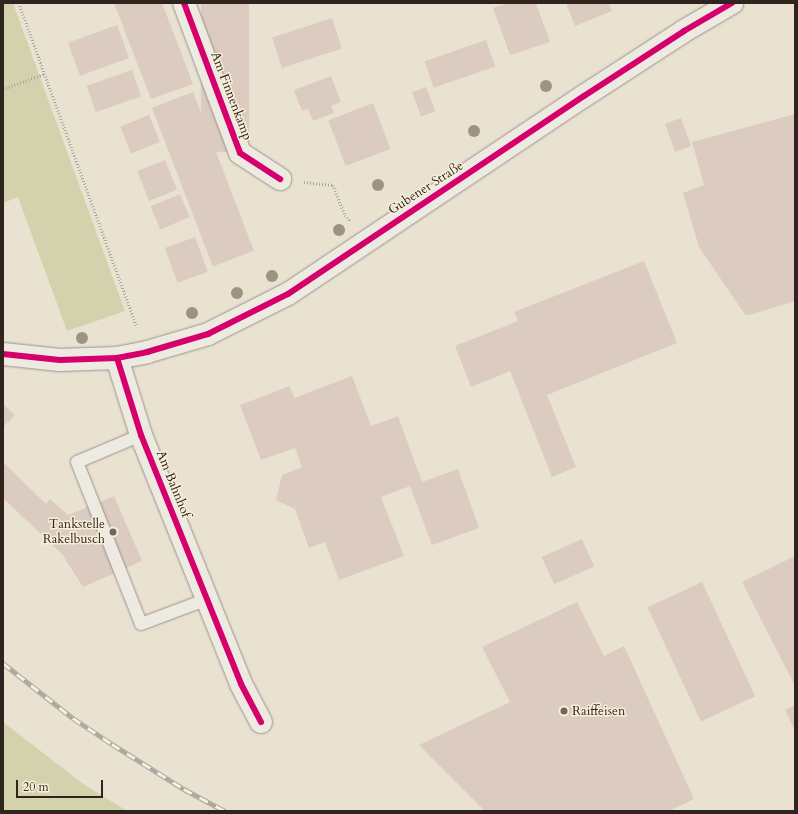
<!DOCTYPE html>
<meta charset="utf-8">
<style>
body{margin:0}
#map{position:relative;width:798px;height:814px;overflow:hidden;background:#eae2d0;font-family:Cardo,serif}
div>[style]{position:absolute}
.green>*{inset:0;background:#d4d1ad}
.building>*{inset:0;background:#dccbc0;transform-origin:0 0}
.path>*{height:2.5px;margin-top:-1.25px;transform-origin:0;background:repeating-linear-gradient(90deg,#aba6a0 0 1px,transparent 0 3px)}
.roads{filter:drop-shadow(0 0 1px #9b948a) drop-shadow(0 0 1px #9b948a)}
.lane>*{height:12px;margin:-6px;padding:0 6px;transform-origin:6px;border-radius:6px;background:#edeae1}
.street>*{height:22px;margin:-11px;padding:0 11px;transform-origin:11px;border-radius:11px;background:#edeae1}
.rail>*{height:4.5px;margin-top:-2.25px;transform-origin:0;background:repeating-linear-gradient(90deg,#f8efda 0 9px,#aba6a0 0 18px);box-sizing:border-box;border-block:1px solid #aba6a0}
.cycleway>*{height:6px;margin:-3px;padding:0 3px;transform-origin:3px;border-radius:3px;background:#d6006c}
.trees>*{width:12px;height:12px;margin:-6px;border-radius:50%;background:#9c9481}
.dots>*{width:11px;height:11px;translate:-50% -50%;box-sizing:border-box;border:2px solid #f8efda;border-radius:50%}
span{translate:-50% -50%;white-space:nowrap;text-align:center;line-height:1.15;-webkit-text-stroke:3px #f8efda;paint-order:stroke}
.street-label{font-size:13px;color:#31241e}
.poi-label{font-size:13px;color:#31241e}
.right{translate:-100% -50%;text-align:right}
.left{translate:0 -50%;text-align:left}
.frame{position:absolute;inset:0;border:4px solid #31241e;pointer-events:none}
.scale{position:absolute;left:16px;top:780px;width:87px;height:18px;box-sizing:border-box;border:2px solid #31241e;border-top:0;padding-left:5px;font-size:12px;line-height:14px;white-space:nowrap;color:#31241e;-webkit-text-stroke:3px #f8efda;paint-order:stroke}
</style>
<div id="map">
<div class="green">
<div style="clip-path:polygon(3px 3px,13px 3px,125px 311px,67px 331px,18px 197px,3px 203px)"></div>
<div style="clip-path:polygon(3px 722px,82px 783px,127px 811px,3px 811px)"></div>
</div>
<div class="building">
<div style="clip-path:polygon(114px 3px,162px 3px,193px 84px,151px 99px)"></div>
<div style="left:201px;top:3px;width:48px;height:149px"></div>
<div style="clip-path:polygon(508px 3px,536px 3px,550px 42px,510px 55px,493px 8px)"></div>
<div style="clip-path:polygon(566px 3px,609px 3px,612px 11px,575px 26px)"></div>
<div style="left:332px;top:18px;width:32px;height:63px;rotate:72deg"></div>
<div style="left:117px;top:25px;width:35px;height:52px;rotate:70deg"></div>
<div style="left:486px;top:40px;width:28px;height:65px;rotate:71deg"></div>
<div style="left:132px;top:70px;width:28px;height:48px;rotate:71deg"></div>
<div style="clip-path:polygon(331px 76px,341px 102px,331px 106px,334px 113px,313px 121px,308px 109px,302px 111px,294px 90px)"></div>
<div style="left:426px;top:87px;width:26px;height:15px;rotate:69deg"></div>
<div style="left:193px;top:92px;width:170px;height:44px;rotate:69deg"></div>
<div style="left:373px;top:103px;width:49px;height:48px;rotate:69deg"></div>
<div style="clip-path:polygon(795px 114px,795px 301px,746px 316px,699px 247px,683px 193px,704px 185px,692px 142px)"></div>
<div style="left:149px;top:115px;width:29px;height:31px;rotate:68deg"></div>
<div style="left:681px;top:118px;width:30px;height:17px;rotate:70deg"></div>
<div style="left:165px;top:160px;width:32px;height:30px;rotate:68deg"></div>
<div style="left:180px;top:194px;width:25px;height:32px;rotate:67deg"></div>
<div style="left:195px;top:237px;width:37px;height:32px;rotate:70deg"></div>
<div style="clip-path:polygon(644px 261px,677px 343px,547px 395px,576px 467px,552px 477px,510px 371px,471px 387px,455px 346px,518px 321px,514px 312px)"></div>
<div style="clip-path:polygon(352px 376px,371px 426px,398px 416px,422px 482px,458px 469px,479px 528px,432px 545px,410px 486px,381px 497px,404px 556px,339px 580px,325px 542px,309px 548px,295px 509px,276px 500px,282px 475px,302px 467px,295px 448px,261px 460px,240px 405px,290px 386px,294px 398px)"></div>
<div style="clip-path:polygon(3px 404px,15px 415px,3px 427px)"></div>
<div style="clip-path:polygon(3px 462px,46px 504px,50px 499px,68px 515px,114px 496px,142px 561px,83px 587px,62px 554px,3px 498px)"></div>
<div style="left:582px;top:539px;width:30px;height:44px;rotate:66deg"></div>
<div style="clip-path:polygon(795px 556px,795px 686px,742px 582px)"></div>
<div style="left:702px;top:582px;width:126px;height:60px;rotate:65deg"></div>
<div style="clip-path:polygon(577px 602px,604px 656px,624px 646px,694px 799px,669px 811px,485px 811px,419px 745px,510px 702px,482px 647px)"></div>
<div style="clip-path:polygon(795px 705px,795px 731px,785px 710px)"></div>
</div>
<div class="path">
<div style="left:19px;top:3px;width:345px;rotate:70deg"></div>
<div style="left:3px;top:89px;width:44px;rotate:-20.1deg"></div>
<div style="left:304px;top:182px;width:29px;rotate:6deg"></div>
<div style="left:333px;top:185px;width:32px;rotate:68deg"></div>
<div style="left:345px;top:215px;width:8px;rotate:50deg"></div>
</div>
<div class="roads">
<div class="lane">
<div style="left:141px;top:435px;width:69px;rotate:157.1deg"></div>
<div style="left:77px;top:462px;width:174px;rotate:68.4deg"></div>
<div style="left:141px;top:624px;width:72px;rotate:-20.5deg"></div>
</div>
<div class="street">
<div style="left:184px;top:3px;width:160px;rotate:69.5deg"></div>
<div style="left:240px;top:153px;width:48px;rotate:33deg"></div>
<div style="left:3px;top:354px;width:57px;rotate:6deg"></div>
<div style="left:60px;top:360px;width:57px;rotate:-2deg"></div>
<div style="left:117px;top:358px;width:31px;rotate:-11deg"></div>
<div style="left:147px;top:352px;width:64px;rotate:-16.4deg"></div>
<div style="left:208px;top:334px;width:89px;rotate:-26.6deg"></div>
<div style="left:288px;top:294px;width:356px;rotate:-33.8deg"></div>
<div style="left:584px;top:96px;width:119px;rotate:-33deg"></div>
<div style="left:684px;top:31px;width:56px;rotate:-30.3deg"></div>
<div style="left:117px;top:358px;width:81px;rotate:72.7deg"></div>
<div style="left:141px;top:435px;width:268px;rotate:68.1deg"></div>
<div style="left:241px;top:684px;width:43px;rotate:62.2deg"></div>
</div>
</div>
<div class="rail">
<div style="left:3px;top:663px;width:89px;rotate:38.2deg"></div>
<div style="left:73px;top:718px;width:47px;rotate:33.7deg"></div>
<div style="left:112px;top:744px;width:85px;rotate:32deg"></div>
<div style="left:184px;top:789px;width:47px;rotate:28.2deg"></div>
</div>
<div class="cycleway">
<div style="left:184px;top:3px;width:160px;rotate:69.5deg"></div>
<div style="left:240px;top:153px;width:48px;rotate:33deg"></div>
<div style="left:3px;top:354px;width:57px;rotate:6deg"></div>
<div style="left:60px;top:360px;width:57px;rotate:-2deg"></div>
<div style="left:117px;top:358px;width:31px;rotate:-11deg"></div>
<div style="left:147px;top:352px;width:64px;rotate:-16.4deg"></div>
<div style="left:208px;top:334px;width:89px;rotate:-26.6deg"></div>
<div style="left:288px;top:294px;width:356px;rotate:-33.8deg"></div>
<div style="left:584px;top:96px;width:119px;rotate:-33deg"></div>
<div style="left:684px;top:31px;width:56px;rotate:-30.3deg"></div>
<div style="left:117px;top:358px;width:81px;rotate:72.7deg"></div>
<div style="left:141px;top:435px;width:268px;rotate:68.1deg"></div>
<div style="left:241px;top:684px;width:43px;rotate:62.2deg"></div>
</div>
<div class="trees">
<div style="left:546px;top:86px"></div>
<div style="left:474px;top:131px"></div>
<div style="left:378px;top:185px"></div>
<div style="left:339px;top:230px"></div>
<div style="left:272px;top:276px"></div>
<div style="left:237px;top:293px"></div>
<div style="left:192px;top:313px"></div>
<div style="left:82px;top:338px"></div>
</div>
<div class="dots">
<div style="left:113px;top:532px;background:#72665c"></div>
<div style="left:564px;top:711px;background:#72665c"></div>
</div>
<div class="street-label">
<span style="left:231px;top:96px;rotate:69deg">Am Finnenkamp</span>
<span style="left:426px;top:188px;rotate:-33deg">Gubener Straße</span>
<span style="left:173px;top:484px;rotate:68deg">Am Bahnhof</span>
</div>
<div class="poi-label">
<span class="right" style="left:105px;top:532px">Tankstelle<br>Rakelbusch</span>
<span class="left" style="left:572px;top:711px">Raiffeisen</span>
</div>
<div class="frame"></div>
<div class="scale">20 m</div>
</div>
